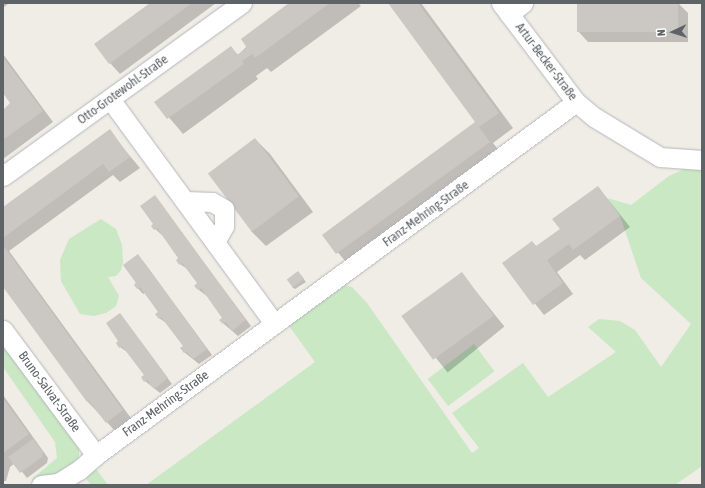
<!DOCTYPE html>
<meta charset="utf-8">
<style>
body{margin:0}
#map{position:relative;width:705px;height:488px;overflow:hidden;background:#f0ece6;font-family:"Asap Condensed",sans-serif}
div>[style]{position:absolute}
.green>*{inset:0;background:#c9e8c3;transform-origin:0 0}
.shadow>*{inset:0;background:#0003;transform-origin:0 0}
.building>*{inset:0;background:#cbc7c2;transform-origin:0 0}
.roads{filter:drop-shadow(0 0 1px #b4b8bb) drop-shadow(0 0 1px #b4b8bb)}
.minor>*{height:19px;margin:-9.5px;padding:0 9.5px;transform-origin:9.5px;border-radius:9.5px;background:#fff}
span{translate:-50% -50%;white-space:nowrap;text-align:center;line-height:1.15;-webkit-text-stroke:4px #fff;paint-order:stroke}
.street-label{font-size:13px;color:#5e6367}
.frame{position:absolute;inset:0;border:4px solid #5e6367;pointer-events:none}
.north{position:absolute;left:653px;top:12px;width:40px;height:40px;-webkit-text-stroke:3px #fff;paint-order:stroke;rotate:266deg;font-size:11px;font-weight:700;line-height:16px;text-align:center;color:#5e6367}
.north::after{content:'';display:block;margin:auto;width:14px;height:18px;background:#5e6367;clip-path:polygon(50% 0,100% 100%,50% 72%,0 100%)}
</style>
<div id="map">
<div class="green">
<div style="clip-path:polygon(689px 167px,702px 169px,702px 466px,675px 485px,146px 485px,315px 362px,287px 323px,345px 285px,352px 287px,367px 303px,472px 453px,479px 448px,452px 413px,523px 363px,548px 397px,616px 352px,588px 327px,599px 319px,620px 321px,635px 330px,661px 367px,691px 324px,641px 278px,620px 216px,607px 198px,631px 205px,669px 176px)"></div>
<div style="clip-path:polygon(101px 219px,116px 229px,122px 245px,123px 263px,121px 270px,116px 276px,108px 277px,119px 296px,116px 306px,106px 313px,94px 316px,80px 314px,61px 281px,60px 260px,69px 239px)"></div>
<div style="clip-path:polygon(3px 344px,79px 446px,79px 461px,67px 475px,33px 482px,32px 479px,57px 458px,55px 442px,3px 367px)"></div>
<div style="left:474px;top:344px;width:34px;height:58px;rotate:53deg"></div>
<div style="clip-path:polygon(93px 465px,108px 485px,91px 485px,83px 475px)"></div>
</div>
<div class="shadow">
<div style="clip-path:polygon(3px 3px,9px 3px,3px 8px)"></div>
<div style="clip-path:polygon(152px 3px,216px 3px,120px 74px,110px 63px)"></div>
<div style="clip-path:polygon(291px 3px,358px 3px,361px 6px,271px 72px,267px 68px,256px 76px,258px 79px,183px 134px,156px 102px,231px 47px,238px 55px)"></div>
<div style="clip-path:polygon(390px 3px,421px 3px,513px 128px,493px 143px,504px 157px,352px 269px,323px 235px,477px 122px)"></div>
<div style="clip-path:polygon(578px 3px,678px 3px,688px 13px,688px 42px,588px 42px,578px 31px)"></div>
<div style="clip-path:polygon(3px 54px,53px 122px,3px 159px,3px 111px,11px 103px,3px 91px)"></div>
<div style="clip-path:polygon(109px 131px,140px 168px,120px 182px,113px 175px,9px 251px,133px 421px,117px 433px,88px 402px,3px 285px,3px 209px)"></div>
<div style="clip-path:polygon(255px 139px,270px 154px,313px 212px,266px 246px,251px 231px)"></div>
<div style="clip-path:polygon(598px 187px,630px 227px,585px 260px,580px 255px,557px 272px,573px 294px,544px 315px,503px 263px,532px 242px,537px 247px,561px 229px)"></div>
<div style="clip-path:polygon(155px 197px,251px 326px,238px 336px,224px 324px,221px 320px,223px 318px,208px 297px,199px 290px,198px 284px,190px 271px,180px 264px,180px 258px,164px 237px,152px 226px,155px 224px)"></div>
<div style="clip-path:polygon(143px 261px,212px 355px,199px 364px,184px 352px,184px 346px,169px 325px,159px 318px,159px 312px,145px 293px,143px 294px,135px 285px)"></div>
<div style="left:461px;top:273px;width:69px;height:73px;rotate:51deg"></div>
<div style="clip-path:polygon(300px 274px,306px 282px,295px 289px,292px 287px)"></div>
<div style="clip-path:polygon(120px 314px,172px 384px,160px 393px,145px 381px,142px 378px,145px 375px,130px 354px,120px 347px)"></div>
<div style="clip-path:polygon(3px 395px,48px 458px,47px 463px,27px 478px,15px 463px,10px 467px,6px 481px,3px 481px)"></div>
</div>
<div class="building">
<div style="clip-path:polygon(150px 3px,192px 3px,109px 64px,94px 44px)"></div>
<div style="clip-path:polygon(289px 3px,330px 3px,255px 58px,252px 54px,242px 61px,244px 64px,167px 119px,154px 102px,231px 46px,237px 55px,247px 48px,241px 39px)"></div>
<div style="clip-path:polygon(388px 3px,418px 3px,499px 113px,479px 127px,490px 142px,336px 254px,322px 235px,475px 122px)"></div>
<div style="left:577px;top:3px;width:101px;height:29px"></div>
<div style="clip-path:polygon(3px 57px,43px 111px,3px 140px,3px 110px,10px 103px,3px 93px)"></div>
<div style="clip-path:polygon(110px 129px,130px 157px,109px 172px,103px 164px,3px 238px,3px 207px)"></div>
<div style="left:255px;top:138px;width:73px;height:59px;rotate:53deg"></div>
<div style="clip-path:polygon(598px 186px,620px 216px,573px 250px,569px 244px,547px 260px,563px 283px,533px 305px,502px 263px,532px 241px,536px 246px,560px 229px,552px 219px)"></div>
<div style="clip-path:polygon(155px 195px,246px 320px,232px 331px,226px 322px,223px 324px,219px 320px,222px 318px,201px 288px,198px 290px,194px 286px,197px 283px,182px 263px,179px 265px,176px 260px,178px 258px,157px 228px,154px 230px,151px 226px,153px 224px,140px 206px)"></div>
<div style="clip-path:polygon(3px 245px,123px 410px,106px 423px,89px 401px,87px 402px,3px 287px)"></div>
<div style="clip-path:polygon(138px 254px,207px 349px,193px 359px,186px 351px,184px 353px,180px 348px,183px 346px,161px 317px,159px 319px,155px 314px,158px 312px,140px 287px,137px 289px,134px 285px,136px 283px,123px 265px)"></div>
<div style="left:298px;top:271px;width:10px;height:14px;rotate:53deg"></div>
<div style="left:462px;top:272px;width:54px;height:75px;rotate:54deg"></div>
<div style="clip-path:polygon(120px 313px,168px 378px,154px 389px,147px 380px,144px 382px,141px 377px,144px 375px,122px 346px,119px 348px,116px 343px,118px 341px,106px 323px)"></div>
<div style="clip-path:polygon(3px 398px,29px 434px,3px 453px)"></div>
<div style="clip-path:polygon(33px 439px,43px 452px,42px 457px,20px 473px,8px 457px)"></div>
</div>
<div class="roads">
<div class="minor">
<div style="left:501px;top:3px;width:124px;rotate:52.9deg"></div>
<div style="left:576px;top:102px;width:23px;rotate:40deg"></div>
<div style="left:594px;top:117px;width:77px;rotate:31.2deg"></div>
<div style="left:660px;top:157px;width:42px;rotate:4.1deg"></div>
<div style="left:509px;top:14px;width:18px;rotate:-38deg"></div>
<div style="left:110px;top:99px;width:278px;rotate:53.8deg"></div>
<div style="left:3px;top:176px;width:295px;rotate:-35.9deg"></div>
<div style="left:185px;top:201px;width:27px;rotate:2deg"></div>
<div style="left:212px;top:202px;width:14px;rotate:30deg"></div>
<div style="left:224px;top:209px;width:17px;rotate:90deg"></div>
<div style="left:224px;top:226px;width:18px;rotate:119deg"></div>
<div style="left:3px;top:330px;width:156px;rotate:53.4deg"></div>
<div style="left:41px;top:485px;width:17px;rotate:-7deg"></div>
<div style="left:58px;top:483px;width:25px;rotate:-32deg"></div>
<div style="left:79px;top:470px;width:23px;rotate:-41deg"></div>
<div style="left:96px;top:455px;width:596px;rotate:-36.33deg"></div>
</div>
</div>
<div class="street-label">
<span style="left:546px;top:62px;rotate:53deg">Artur-Becker-Straße</span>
<span style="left:123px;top:90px;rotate:-36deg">Otto-Grotewohl-Straße</span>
<span style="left:426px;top:214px;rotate:-36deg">Franz-Mehring-Straße</span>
<span style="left:49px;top:392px;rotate:54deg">Bruno-Salvat-Straße</span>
<span style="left:166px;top:404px;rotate:-36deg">Franz-Mehring-Straße</span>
</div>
<div class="frame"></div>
<div class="north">N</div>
</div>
